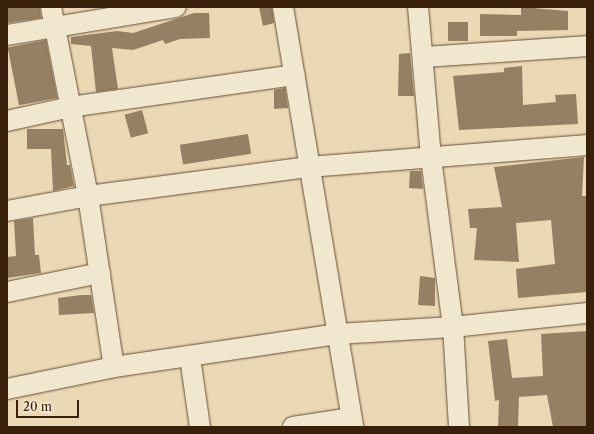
<!DOCTYPE html>
<style>
body{margin:0}
#map{position:relative;width:594px;height:434px;overflow:hidden;background:#ead9b4;font-family:"Libre Caslon Text",serif}
div>[style]{position:absolute}
.building>*{inset:0;background:#958063;transform-origin:0 0}
.roads{filter:drop-shadow(0 0 1px #654e35) drop-shadow(0 0 1px #654e35)}
.minor>*{height:20px;margin:-10px;padding:0 10px;transform-origin:10px;border-radius:10px;background:#f1e6ce}
span{translate:-50% -50%;white-space:nowrap;text-align:center;line-height:1.15;-webkit-text-stroke:3.5px #f1e6ce;paint-order:stroke}
.frame{position:absolute;inset:0;border:8px solid #39200b;pointer-events:none}
.scale{position:absolute;left:16px;top:400px;width:63px;height:18px;box-sizing:border-box;border:2px solid #39200b;border-top:0;padding-left:5px;font-size:12px;line-height:14px;white-space:nowrap;color:#39200b;-webkit-text-stroke:3px #f1e6ce;paint-order:stroke}
</style>
<div id="map">
<div class="building">
<div style="clip-path:polygon(7px 7px,40px 7px,41px 18px,7px 23px)"></div>
<div style="clip-path:polygon(259px 7px,272px 7px,274px 23px,263px 26px)"></div>
<div style="clip-path:polygon(521px 7px,568px 11px,568px 30px,517px 31px,517px 36px,480px 36px,480px 14px,521px 15px)"></div>
<div style="clip-path:polygon(194px 13px,209px 13px,210px 38px,180px 39px,165px 44px,163px 40px,133px 50px,112px 48px,118px 89px,96px 92px,91px 46px,71px 44px,71px 37px,117px 31px,133px 33px)"></div>
<div style="left:448px;top:22px;width:20px;height:19px"></div>
<div style="left:46px;top:40px;width:59px;height:39px;rotate:79deg"></div>
<div style="clip-path:polygon(410px 53px,414px 96px,398px 96px,399px 54px)"></div>
<div style="clip-path:polygon(522px 66px,523px 105px,556px 102px,555px 95px,576px 94px,578px 124px,459px 130px,453px 76px,504px 72px,504px 68px)"></div>
<div style="clip-path:polygon(285px 88px,288px 108px,274px 109px,274px 90px)"></div>
<div style="left:142px;top:110px;width:24px;height:18px;rotate:75deg"></div>
<div style="clip-path:polygon(27px 129px,63px 129px,67px 165px,70px 165px,74px 186px,53px 191px,51px 149px,27px 149px)"></div>
<div style="left:248px;top:134px;width:20px;height:69px;rotate:81deg"></div>
<div style="clip-path:polygon(584px 157px,582px 196px,587px 196px,587px 292px,518px 298px,516px 269px,555px 264px,551px 220px,516px 223px,519px 262px,474px 260px,477px 228px,470px 228px,468px 209px,502px 207px,494px 167px)"></div>
<div style="clip-path:polygon(410px 171px,421px 171px,423px 189px,409px 188px)"></div>
<div style="clip-path:polygon(33px 218px,35px 255px,39px 255px,41px 273px,7px 278px,7px 257px,16px 256px,14px 221px)"></div>
<div style="clip-path:polygon(420px 276px,435px 278px,435px 306px,418px 305px)"></div>
<div style="clip-path:polygon(81px 295px,91px 295px,94px 313px,59px 315px,58px 298px)"></div>
<div style="clip-path:polygon(587px 331px,587px 427px,553px 427px,547px 395px,519px 397px,518px 427px,498px 427px,499px 400px,495px 401px,488px 341px,507px 339px,512px 378px,543px 376px,541px 334px)"></div>
</div>
<div class="roads">
<div class="minor">
<div style="left:51px;top:7px;width:193px;rotate:78.9deg"></div>
<div style="left:88px;top:196px;width:173px;rotate:81.4deg"></div>
<div style="left:283px;top:7px;width:426px;rotate:80.5deg"></div>
<div style="left:7px;top:35px;width:171px;rotate:-9.4deg"></div>
<div style="left:423px;top:57px;width:164px;rotate:-3.8deg"></div>
<div style="left:7px;top:121px;width:65px;rotate:-12.5deg"></div>
<div style="left:70px;top:107px;width:227px;rotate:-8.1deg"></div>
<div style="left:7px;top:211px;width:82px;rotate:-10.5deg"></div>
<div style="left:88px;top:196px;width:223px;rotate:-7.5deg"></div>
<div style="left:309px;top:167px;width:279px;rotate:-4.5deg"></div>
<div style="left:7px;top:292px;width:95px;rotate:-11.5deg"></div>
<div style="left:190px;top:357px;width:71px;rotate:81.9deg"></div>
<div style="left:7px;top:389px;width:109px;rotate:-11.6deg"></div>
<div style="left:114px;top:367px;width:225px;rotate:-8.4deg"></div>
<div style="left:337px;top:334px;width:116px;rotate:-3.5deg"></div>
<div style="left:453px;top:327px;width:170px;rotate:-97.4deg"></div>
<div style="left:431px;top:158px;width:152px;rotate:-94.9deg"></div>
<div style="left:293px;top:427px;width:59px;rotate:-8.8deg"></div>
<div style="left:459px;top:427px;width:100px;rotate:-93.4deg"></div>
<div style="left:453px;top:327px;width:135px;rotate:-6deg"></div>
</div>
</div>
<div class="frame"></div>
<div class="scale">20 m</div>
</div>
